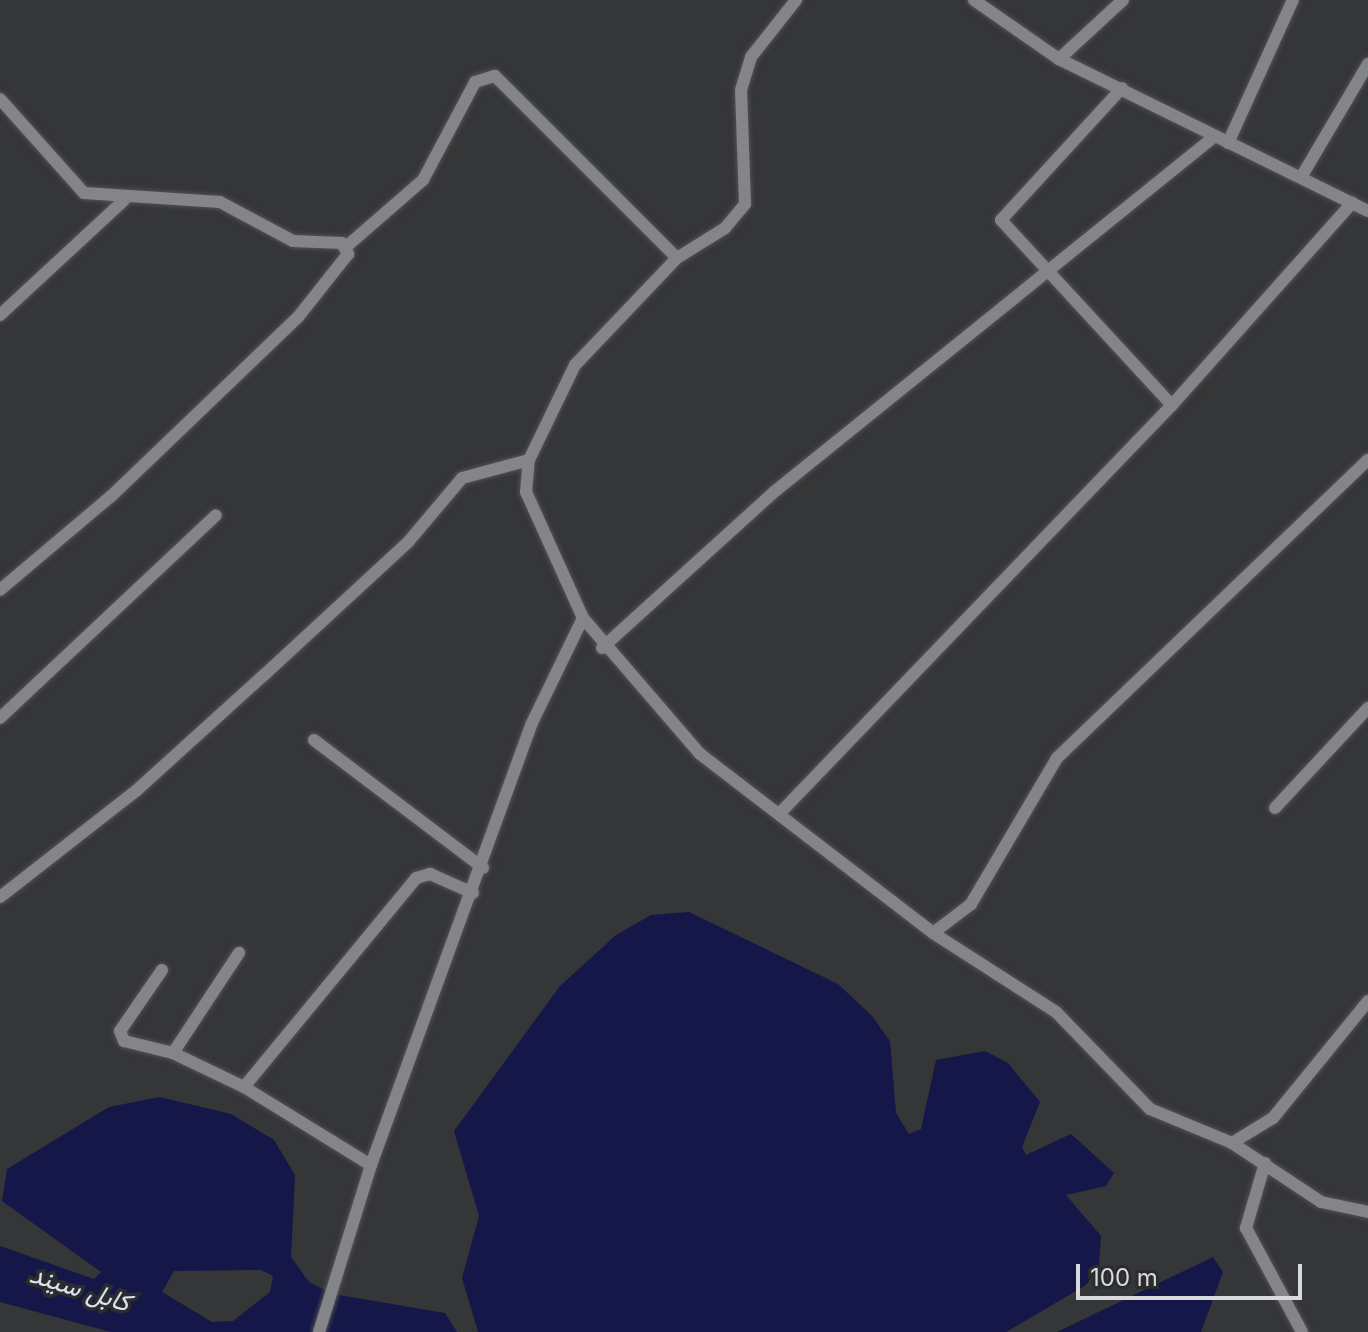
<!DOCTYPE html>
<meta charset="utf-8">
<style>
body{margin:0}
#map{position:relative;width:1368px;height:1332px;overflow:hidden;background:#353638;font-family:Inter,Vazirmatn,sans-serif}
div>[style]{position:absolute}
.water>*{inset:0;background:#141747}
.roads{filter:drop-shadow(0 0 2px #525255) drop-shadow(0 0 2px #525255)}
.street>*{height:12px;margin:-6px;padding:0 6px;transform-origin:6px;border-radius:6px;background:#848588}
span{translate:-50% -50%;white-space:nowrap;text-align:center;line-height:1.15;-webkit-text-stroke:7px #2b2c2e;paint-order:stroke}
.water-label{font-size:26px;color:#dce0f1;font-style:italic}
.scale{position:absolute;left:1076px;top:1264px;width:226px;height:36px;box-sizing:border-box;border:4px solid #d9dadc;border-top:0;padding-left:10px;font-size:24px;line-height:28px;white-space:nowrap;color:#d9dadc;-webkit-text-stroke:6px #2b2c2e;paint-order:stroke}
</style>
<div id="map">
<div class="water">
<div style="clip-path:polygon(689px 912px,838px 984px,872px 1016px,890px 1041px,896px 1113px,909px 1134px,921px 1129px,936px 1060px,985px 1051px,1008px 1063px,1040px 1102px,1022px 1147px,1026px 1155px,1071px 1134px,1114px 1173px,1106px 1186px,1066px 1195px,1101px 1236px,1099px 1266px,1086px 1285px,1006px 1332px,478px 1332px,462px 1278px,479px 1216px,454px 1131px,560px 986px,616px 935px,651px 915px)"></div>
<div style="clip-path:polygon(evenodd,160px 1097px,231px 1114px,274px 1140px,295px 1175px,291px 1257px,309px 1282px,333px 1294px,445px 1313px,457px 1332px,111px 1332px,0 1302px,0 1246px,94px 1279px,101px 1272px,2px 1201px,7px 1169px,109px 1107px,160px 1097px,261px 1270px,273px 1276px,270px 1292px,233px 1321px,212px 1322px,162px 1292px,174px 1271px,261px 1270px)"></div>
<div style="clip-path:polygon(1213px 1257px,1223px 1272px,1201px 1332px,1057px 1332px)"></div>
</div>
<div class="roads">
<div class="street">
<div style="left:974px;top:0;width:103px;rotate:34.8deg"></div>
<div style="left:1059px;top:59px;width:344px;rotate:26.2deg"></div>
<div style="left:1059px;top:59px;width:87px;rotate:-42.7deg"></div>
<div style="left:1122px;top:88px;width:179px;rotate:132.5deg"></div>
<div style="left:1001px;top:220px;width:252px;rotate:47.3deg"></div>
<div style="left:0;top:99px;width:126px;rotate:48.2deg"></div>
<div style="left:84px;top:193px;width:136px;rotate:3.8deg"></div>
<div style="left:220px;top:202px;width:83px;rotate:28.1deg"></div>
<div style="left:293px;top:241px;width:49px;rotate:2.3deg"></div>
<div style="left:342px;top:243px;width:13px;rotate:61deg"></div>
<div style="left:348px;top:254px;width:80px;rotate:128.4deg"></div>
<div style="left:298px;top:317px;width:260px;rotate:136.2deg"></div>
<div style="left:110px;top:497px;width:144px;rotate:139.8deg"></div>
<div style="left:1228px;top:143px;width:157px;rotate:-65.6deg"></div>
<div style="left:1303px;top:174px;width:128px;rotate:-59.4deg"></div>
<div style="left:347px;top:246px;width:101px;rotate:-41deg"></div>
<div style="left:423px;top:180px;width:111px;rotate:-62deg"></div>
<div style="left:475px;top:82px;width:21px;rotate:-17deg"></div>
<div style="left:495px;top:76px;width:257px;rotate:45deg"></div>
<div style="left:0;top:315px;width:169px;rotate:-42.8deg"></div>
<div style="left:583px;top:618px;width:179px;rotate:49.3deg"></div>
<div style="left:700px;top:754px;width:294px;rotate:37.5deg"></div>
<div style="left:933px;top:933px;width:146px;rotate:32.7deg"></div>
<div style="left:1056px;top:1012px;width:135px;rotate:45.9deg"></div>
<div style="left:1150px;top:1109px;width:89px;rotate:22.5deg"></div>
<div style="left:1232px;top:1143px;width:107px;rotate:33.5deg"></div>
<div style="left:1321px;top:1202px;width:48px;rotate:12deg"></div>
<div style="left:602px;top:648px;width:232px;rotate:-42.2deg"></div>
<div style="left:774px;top:492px;width:565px;rotate:-38.9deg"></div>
<div style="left:0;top:718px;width:296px;rotate:-43.2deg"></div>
<div style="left:314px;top:740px;width:212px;rotate:37.1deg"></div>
<div style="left:1275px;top:808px;width:137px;rotate:-47.1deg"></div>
<div style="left:780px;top:813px;width:566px;rotate:-46.15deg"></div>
<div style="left:1172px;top:405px;width:271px;rotate:-48.3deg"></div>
<div style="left:0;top:897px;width:174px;rotate:-38deg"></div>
<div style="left:137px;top:790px;width:171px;rotate:-42.2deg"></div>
<div style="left:264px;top:675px;width:197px;rotate:-42.7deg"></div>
<div style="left:409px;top:541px;width:82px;rotate:-49.9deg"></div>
<div style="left:462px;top:478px;width:69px;rotate:-15deg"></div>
<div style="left:933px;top:933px;width:48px;rotate:-37.3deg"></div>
<div style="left:971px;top:904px;width:169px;rotate:-59.5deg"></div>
<div style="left:1057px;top:758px;width:431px;rotate:-43.8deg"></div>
<div style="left:162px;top:970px;width:74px;rotate:124.5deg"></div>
<div style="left:120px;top:1031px;width:11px;rotate:68deg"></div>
<div style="left:124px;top:1041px;width:50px;rotate:13.8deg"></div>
<div style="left:173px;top:1053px;width:79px;rotate:25.6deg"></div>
<div style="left:244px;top:1087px;width:149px;rotate:31.6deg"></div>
<div style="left:173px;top:1053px;width:120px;rotate:-56.6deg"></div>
<div style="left:244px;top:1087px;width:271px;rotate:-50.5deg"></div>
<div style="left:416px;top:878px;width:15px;rotate:-16deg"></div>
<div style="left:430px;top:874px;width:47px;rotate:23.8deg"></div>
<div style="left:1232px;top:1143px;width:48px;rotate:-31.4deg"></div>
<div style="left:1273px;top:1118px;width:151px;rotate:-50.9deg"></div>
<div style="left:1265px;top:1163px;width:68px;rotate:106.3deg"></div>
<div style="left:1246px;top:1228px;width:118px;rotate:61.7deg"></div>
<div style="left:319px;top:1332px;width:175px;rotate:-72.7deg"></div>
<div style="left:371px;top:1165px;width:468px;rotate:-70deg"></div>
<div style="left:531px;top:725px;width:119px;rotate:-64.1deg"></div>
<div style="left:583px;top:618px;width:138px;rotate:-114.3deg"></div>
<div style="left:526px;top:492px;width:32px;rotate:-85deg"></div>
<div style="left:529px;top:460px;width:106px;rotate:-64.2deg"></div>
<div style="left:575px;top:365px;width:148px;rotate:-46.4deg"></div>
<div style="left:677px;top:258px;width:57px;rotate:-32deg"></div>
<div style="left:725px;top:228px;width:31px;rotate:-50deg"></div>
<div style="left:745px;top:204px;width:114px;rotate:-92deg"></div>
<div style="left:741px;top:90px;width:34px;rotate:-73deg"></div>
<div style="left:751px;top:57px;width:73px;rotate:-51.7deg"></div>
</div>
</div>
<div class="water-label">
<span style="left:80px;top:1288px;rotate:17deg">کابل سيند</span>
</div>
<div class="scale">100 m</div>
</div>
